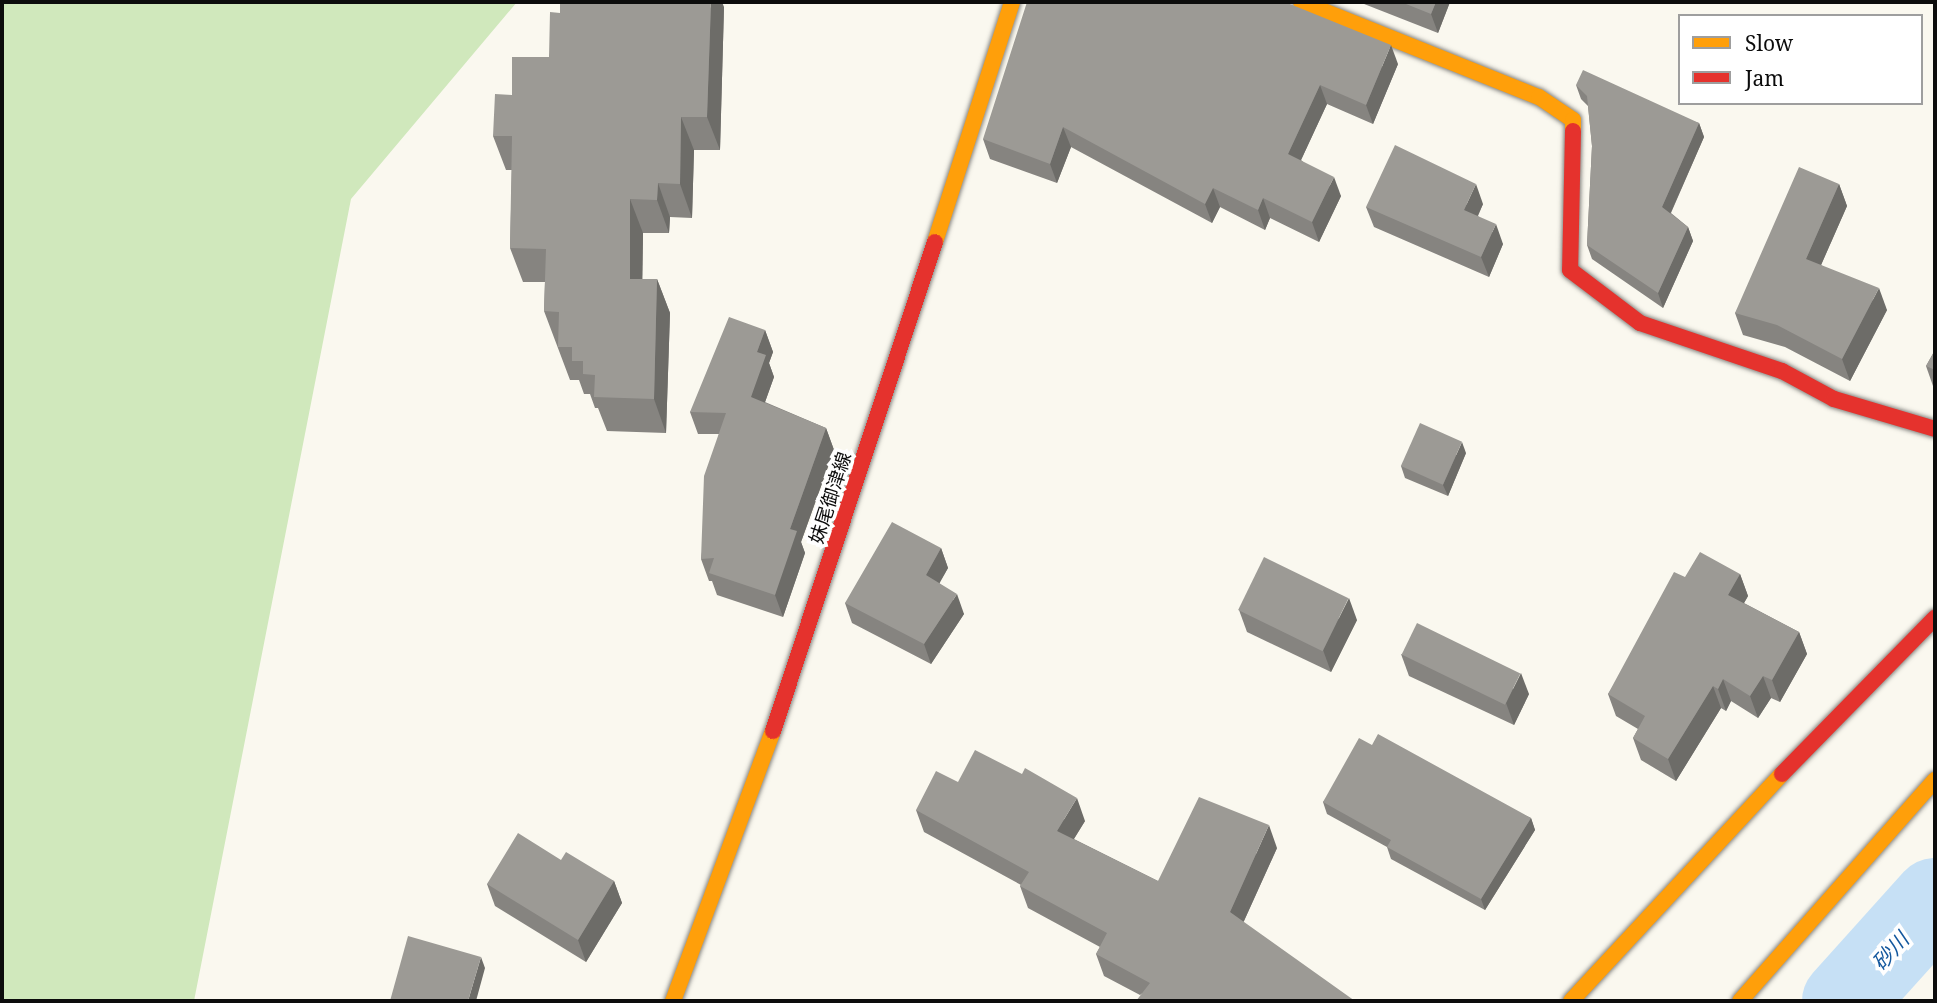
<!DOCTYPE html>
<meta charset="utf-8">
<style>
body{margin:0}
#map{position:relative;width:1937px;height:1003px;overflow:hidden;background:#faf8ef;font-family:"Noto Serif","Noto Sans JP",serif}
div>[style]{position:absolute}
.forest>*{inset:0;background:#d0e8bc}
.river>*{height:84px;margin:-42px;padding:0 42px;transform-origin:42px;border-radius:42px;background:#c6e0f5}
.roads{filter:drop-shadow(0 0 2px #8a8985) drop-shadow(0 0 2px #8a8985)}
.slow>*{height:16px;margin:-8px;padding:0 8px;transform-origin:8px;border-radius:8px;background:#ff9f0a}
.jam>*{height:16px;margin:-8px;padding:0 8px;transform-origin:8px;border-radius:8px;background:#e5322d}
.wall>*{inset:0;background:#868480}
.shaded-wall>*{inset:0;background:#6d6c68}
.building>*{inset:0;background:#9c9a95;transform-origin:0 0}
span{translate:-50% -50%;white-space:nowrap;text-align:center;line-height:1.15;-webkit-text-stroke:7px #fff;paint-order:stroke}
.street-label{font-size:19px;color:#0c0c0c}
.water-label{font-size:21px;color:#14589e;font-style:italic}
.frame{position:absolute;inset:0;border:4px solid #0c0c0c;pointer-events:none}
.legend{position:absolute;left:1678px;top:14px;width:245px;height:91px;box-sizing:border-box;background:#fff;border:2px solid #9e9e9e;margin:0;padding:9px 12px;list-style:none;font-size:21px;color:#0c0c0c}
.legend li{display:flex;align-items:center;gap:14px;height:35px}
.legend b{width:35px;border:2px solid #9e9e9e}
</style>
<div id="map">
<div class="forest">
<div style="clip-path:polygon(2px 2px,517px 2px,351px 199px,194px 1001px,2px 1001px)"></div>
</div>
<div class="river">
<div style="left:1844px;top:1001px;width:136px;rotate:-48deg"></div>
</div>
<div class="roads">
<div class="slow">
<div style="left:1301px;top:2px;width:256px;rotate:21.8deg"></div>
<div style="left:1539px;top:97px;width:41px;rotate:34.1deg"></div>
<div style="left:1573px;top:120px;width:11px;rotate:90deg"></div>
<div style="left:935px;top:242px;width:252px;rotate:-72.2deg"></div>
<div style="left:673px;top:1001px;width:288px;rotate:-69.7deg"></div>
<div style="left:1571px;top:1001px;width:310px;rotate:-47.1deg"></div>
<div style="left:1740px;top:1001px;width:295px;rotate:-48.6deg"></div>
</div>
<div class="jam">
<div style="left:1573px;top:131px;width:139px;rotate:91.2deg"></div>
<div style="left:1570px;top:270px;width:88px;rotate:37.1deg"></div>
<div style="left:1640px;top:323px;width:150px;rotate:18.7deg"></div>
<div style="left:1782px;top:371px;width:59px;rotate:28.3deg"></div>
<div style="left:1834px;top:399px;width:105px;rotate:16.5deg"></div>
<div style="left:773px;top:731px;width:515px;rotate:-71.67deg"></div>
<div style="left:1782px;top:774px;width:219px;rotate:-45.6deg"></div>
</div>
</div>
<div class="wall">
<div style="clip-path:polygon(1359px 2px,1450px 2px,1438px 33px)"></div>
<div style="clip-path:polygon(724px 7px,720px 150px,694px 150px,692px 218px,670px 217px,669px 233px,643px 233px,642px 279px,657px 279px,670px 313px,666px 433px,607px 431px,598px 408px,595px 408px,590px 394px,584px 394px,579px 380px,570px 380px,544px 311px,545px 282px,523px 282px,510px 248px,512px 170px,506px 170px,493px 136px,512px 95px,549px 57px,560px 13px)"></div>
<div style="clip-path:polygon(1398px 64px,1373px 124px,1327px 104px,1301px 160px,1341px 196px,1319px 242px,1270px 218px,1265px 230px,1220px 207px,1212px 223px,1071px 147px,1057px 183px,990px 159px,983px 139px)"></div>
<div style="clip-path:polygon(1576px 85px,1699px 123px,1704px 137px,1671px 213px,1688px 227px,1693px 241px,1663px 308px,1592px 259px,1587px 245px,1592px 146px,1588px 106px,1581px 99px)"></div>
<div style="clip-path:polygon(1839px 184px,1847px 206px,1821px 265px,1887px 310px,1850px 381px,1785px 347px,1743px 335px,1735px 313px)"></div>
<div style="clip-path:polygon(1483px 204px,1478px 216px,1503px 244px,1489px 277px,1374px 227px,1366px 207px)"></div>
<div style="clip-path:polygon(765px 330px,773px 352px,769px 363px,774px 377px,765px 402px,826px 428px,834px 450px,801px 542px,805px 553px,783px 617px,717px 595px,712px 581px,709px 581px,701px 559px,719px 434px,698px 434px,690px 412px)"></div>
<div style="clip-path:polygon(1935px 350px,1935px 386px,1933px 386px,1926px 366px)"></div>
<div style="clip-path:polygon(1466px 453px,1448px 496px,1405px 478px,1401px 466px)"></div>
<div style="clip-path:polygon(941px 548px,948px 568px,939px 583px,964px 614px,931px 664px,852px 623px,845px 603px)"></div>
<div style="clip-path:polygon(1740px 574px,1748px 596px,1744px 603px,1799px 632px,1807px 654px,1780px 702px,1771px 698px,1758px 718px,1731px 701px,1726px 711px,1721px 708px,1676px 781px,1641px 760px,1633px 738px,1638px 729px,1616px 716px,1608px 694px,1685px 577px)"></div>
<div style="clip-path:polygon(1239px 610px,1357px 620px,1331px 672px,1247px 632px)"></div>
<div style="clip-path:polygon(1401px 654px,1529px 694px,1514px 725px,1409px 676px)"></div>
<div style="clip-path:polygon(1372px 745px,1531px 818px,1535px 830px,1485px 910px,1391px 859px,1387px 847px,1327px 814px,1323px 802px)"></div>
<div style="clip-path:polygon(916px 810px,1085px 821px,1074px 839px,1158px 881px,1277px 848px,1244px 921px,1140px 995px,1104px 976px,1096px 954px,1100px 947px,1028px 908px,1020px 886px,1021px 885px,924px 832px)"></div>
<div style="clip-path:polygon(561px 860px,614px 881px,622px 903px,586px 962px,495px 906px,487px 884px)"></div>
</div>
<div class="shaded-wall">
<div style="clip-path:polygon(711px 2px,722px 2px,724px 7px,720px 150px,707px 117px)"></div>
<div style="clip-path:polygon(1436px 2px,1450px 2px,1438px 33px,1431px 14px)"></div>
<div style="clip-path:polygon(1391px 45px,1398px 64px,1373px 124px,1366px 105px)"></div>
<div style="clip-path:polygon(1320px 85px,1327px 104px,1295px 173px,1288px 154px)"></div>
<div style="clip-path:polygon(681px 117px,694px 150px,692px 218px,680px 184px)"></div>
<div style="clip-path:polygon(1699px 123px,1704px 137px,1667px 221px,1662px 207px)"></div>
<div style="clip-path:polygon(1063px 127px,1071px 147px,1057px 183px,1050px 164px)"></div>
<div style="clip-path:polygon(1334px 177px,1341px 196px,1319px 242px,1312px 222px)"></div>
<div style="clip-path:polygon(658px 183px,670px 217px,669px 233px,657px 200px)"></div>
<div style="clip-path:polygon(1476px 184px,1483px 204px,1471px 230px,1464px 210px)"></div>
<div style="clip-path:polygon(1839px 184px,1847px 206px,1814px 281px,1806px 259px)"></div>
<div style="clip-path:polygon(1213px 188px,1220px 207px,1212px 223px,1205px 204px)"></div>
<div style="clip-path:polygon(1263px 198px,1270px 218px,1265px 230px,1258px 210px)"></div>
<div style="clip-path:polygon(630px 199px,643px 233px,642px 313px,630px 279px)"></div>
<div style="clip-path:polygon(1496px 224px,1503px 244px,1489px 277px,1481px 257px)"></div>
<div style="clip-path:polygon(1688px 227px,1693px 241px,1663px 308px,1658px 293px)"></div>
<div style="clip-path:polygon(657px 279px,670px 313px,666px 433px,654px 399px)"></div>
<div style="clip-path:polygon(1879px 288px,1887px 310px,1850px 381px,1842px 359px)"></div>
<div style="clip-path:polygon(765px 330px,773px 352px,769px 363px,774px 377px,759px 419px,751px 397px,757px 352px)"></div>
<div style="clip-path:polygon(826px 428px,834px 450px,801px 542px,805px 553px,783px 617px,775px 595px,790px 529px)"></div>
<div style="clip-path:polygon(1462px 442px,1466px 453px,1448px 496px,1443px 485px)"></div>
<div style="clip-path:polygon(941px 548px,948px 568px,933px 595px,926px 575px)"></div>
<div style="clip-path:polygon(1740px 574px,1748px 596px,1736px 617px,1728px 595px)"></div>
<div style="clip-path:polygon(957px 594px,964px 614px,931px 664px,924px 644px)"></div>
<div style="clip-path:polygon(1349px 598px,1357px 620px,1331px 672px,1323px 650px)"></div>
<div style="clip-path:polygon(1799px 632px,1807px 654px,1780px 702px,1772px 680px)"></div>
<div style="clip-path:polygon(1521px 673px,1529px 694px,1514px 725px,1506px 703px)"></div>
<div style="clip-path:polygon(1763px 676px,1771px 698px,1758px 718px,1750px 696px)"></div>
<div style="clip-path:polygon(1723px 679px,1731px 701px,1726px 711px,1718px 689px)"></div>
<div style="clip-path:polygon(1713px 686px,1721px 708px,1676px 781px,1668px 759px)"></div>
<div style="clip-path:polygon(1077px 798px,1085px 821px,1065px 853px,1057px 831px)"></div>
<div style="clip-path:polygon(1531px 818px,1535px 830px,1485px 910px,1481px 899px)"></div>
<div style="clip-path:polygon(1269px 825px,1277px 848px,1238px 934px,1230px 912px)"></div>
<div style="clip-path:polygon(614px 881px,622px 903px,586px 962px,578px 940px)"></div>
<div style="clip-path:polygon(481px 957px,485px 968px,476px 1001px,468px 1001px)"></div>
</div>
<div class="building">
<div style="clip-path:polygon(560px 2px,711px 2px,707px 117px,681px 117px,680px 184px,658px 183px,657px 200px,630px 199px,630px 279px,657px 279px,654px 399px,594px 397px,595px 375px,583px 374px,583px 361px,572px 361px,572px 347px,558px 347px,559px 312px,544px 311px,546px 249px,510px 248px,512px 136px,493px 136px,495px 94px,512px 95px,512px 57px,549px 57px,550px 12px,560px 13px)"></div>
<div style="clip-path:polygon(1027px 2px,1285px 2px,1391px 45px,1366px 105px,1320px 85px,1288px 154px,1334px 177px,1312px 222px,1263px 198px,1258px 210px,1213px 188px,1205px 204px,1063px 127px,1050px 164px,983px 139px)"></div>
<div style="clip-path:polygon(1401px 2px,1436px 2px,1431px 14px)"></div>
<div style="clip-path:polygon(1583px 70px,1699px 123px,1662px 207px,1688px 227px,1658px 293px,1587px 245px,1592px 146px,1587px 96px,1576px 85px)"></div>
<div style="clip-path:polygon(1395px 145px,1476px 184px,1464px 210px,1496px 224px,1481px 257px,1366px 207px)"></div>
<div style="clip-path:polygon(1799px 167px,1839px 184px,1806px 259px,1879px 288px,1842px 359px,1777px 325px,1735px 313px)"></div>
<div style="clip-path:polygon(729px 317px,765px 330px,757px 352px,766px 355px,751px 397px,826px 428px,790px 529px,797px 531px,775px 595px,709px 573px,714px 558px,701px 559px,704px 476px,726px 413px,690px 412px)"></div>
<div style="clip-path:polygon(1935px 350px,1935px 370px,1926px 366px)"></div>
<div style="left:1420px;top:423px;width:46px;height:47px;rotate:24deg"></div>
<div style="clip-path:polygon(892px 522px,941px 548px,926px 575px,957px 594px,924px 644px,845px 603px)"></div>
<div style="clip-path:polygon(1700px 552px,1740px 574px,1728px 595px,1799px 632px,1772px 680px,1763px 676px,1750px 696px,1723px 679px,1718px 689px,1713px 686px,1668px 759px,1633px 738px,1645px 716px,1608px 694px,1674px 572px,1685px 577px)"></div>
<div style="left:1264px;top:557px;width:94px;height:59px;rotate:26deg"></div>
<div style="left:1417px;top:623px;width:115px;height:35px;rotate:26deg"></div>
<div style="clip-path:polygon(1378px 734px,1531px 818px,1481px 899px,1387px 847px,1391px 840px,1323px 802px,1359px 738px,1372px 745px)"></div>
<div style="clip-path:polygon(975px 750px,1022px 774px,1025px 768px,1077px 798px,1057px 831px,1158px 881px,1199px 797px,1269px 825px,1230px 912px,1355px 1001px,1136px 1001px,1150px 983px,1096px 954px,1107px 933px,1020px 886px,1029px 872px,916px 810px,936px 771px,958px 782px)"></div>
<div style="clip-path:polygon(518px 833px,561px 860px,566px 852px,614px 881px,578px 940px,487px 884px)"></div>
<div style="clip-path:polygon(408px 936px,481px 957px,468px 1001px,390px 1001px)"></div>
</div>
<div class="street-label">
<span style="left:831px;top:498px;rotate:-72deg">妹尾御津線</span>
</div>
<div class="water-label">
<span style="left:1890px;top:951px;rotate:-48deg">砂川</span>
</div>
<div class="frame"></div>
<ul class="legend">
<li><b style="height:9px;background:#ff9f0a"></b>Slow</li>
<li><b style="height:9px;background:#e5322d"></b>Jam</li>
</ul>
</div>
